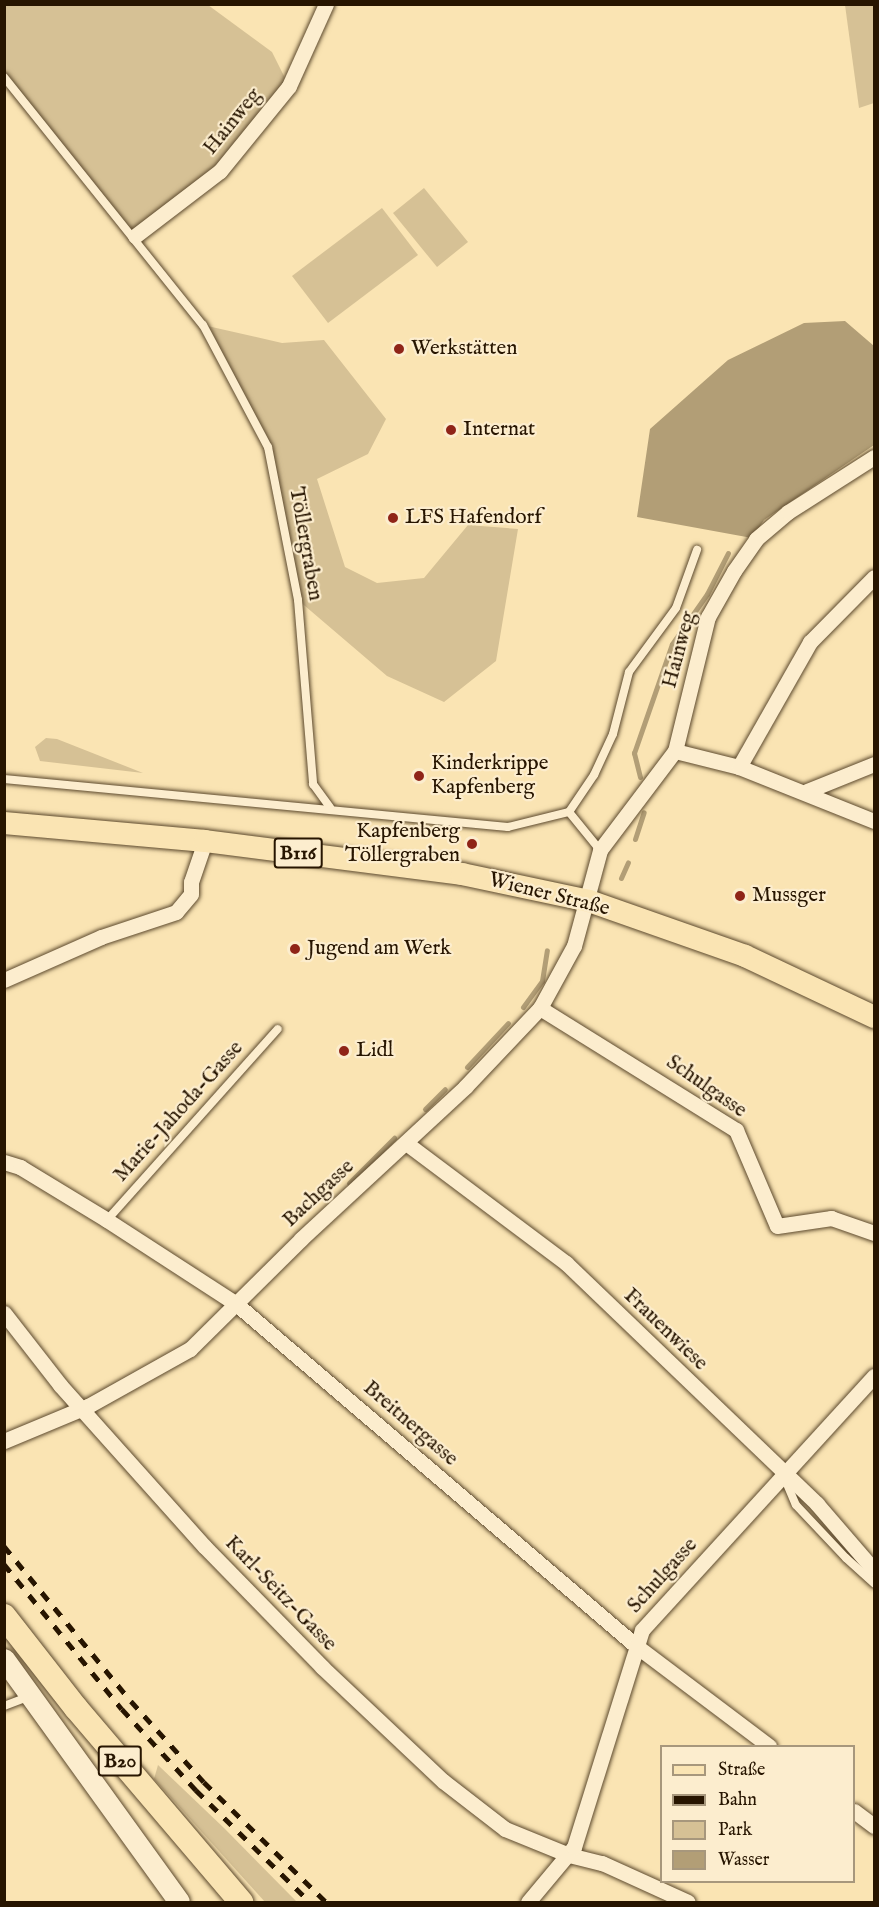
<!DOCTYPE html>
<meta charset="utf-8">
<style>
body{margin:0}
#map{position:relative;width:879px;height:1907px;overflow:hidden;background:#fae4b3;font-family:"IM FELL English",serif}
div>[style]{position:absolute}
[style*='--x']{left:calc(var(--x)*1px);top:calc(var(--y)*1px);width:calc(var(--w)*1px);rotate:calc(var(--a)*1deg)}
.green>*{inset:0;background:#d6c195}
.water>*{inset:0;background:#b29e76}
.stream>*{height:5px;margin:-2.5px;padding:0 2.5px;transform-origin:2.5px;border-radius:2.5px;background:#b29e76}
.roads{filter:drop-shadow(0 0 2px #5c492d) drop-shadow(0 0 2px #5c492d)}
.service>*{height:8px;margin:-4px;padding:0 4px;transform-origin:4px;border-radius:4px;background:#fcedce}
.minor>*{height:15px;margin:-7.5px;padding:0 7.5px;transform-origin:7.5px;border-radius:7.5px;background:#fcedce}
.secondary>*{height:21px;margin:-10.5px;padding:0 10.5px;transform-origin:10.5px;border-radius:10.5px;background:#fcedce}
.primary>*{height:22px;margin:-11px;padding:0 11px;transform-origin:11px;border-radius:11px;background:#fae4b3}
.trunk>*{height:24px;margin:-12px;padding:0 12px;transform-origin:12px;border-radius:12px;background:#fae4b3}
.rail>*{height:4.5px;margin-top:-2.25px;transform-origin:0;background:repeating-linear-gradient(90deg,#271500 0 10px,transparent 0 20px)}
.dots>*{width:16px;height:16px;translate:-50% -50%;box-sizing:border-box;border:3px solid #fcedce;border-radius:50%}
span{translate:-50% -50%;white-space:nowrap;text-align:center;line-height:1.15;-webkit-text-stroke:4.5px #fcedce;paint-order:stroke}
.shield-label span{padding:2px 4px;background:#fcedce;border:2px solid;border-radius:4px;-webkit-text-stroke-width:0}
.shield-label{font-size:20px;color:#271500;font-weight:700}
.street-label{font-size:21px;color:#271500}
.poi-label{font-size:21px;color:#271500}
.left{translate:0 -50%;text-align:left}
.right{translate:-100% -50%;text-align:right}
.frame{position:absolute;inset:0;border:6px solid #271500;pointer-events:none}
.legend{position:absolute;left:660px;top:1745px;width:195px;height:138px;box-sizing:border-box;background:#fcedce;border:2px solid #a7977c;margin:0;padding:8px 10px;list-style:none;font-size:18px;color:#271500}
.legend li{display:flex;align-items:center;gap:12px;height:30px}
.legend b{width:30px;border:2px solid #a7977c}
</style>
<div id="map">
<div class="green">
<div style="clip-path:polygon(4px 5px,208px 5px,272px 52px,289px 86px,220px 171px,135px 236px,14px 88px,5px 71px)"></div>
<div style="clip-path:polygon(845px 5px,874px 5px,874px 103px,859px 108px)"></div>
<div style="clip-path:polygon(424px 188px,468px 242px,437px 267px,393px 213px)"></div>
<div style="clip-path:polygon(382px 208px,418px 255px,328px 323px,292px 276px)"></div>
<div style="clip-path:polygon(203px 325px,282px 343px,324px 340px,386px 419px,368px 454px,317px 479px,345px 567px,377px 583px,424px 578px,468px 525px,518px 529px,496px 661px,444px 702px,387px 676px,298px 600px,268px 447px)"></div>
<div style="clip-path:polygon(46px 738px,57px 739px,143px 773px,40px 761px,35px 747px)"></div>
<div style="clip-path:polygon(158px 1765px,224px 1828px,297px 1902px,265px 1902px,154px 1779px)"></div>
</div>
<div class="water">
<div style="clip-path:polygon(845px 321px,874px 346px,874px 445px,764px 520px,752px 538px,637px 517px,650px 429px,728px 360px,804px 323px)"></div>
</div>
<div class="stream">
<div style="--x:640;--y:777;--w:25;--a:-104"></div>
<div style="--x:634;--y:753;--w:115;--a:-70.8"></div>
<div style="--x:672;--y:644;--w:61;--a:-55"></div>
<div style="--x:707;--y:594;--w:46;--a:-62.9"></div>
<div style="--x:635;--y:839;--w:28;--a:-72"></div>
<div style="--x:621;--y:878;--w:17;--a:-66"></div>
<div style="--x:523;--y:1007;--w:32;--a:-54"></div>
<div style="--x:542;--y:981;--w:31;--a:-81"></div>
<div style="--x:467;--y:1067;--w:60;--a:-47"></div>
<div style="--x:425;--y:1109;--w:28;--a:-45"></div>
<div style="--x:349;--y:1183;--w:64;--a:-45"></div>
</div>
<div class="roads">
<div class="service">
<div style="--x:4;--y:77;--w:318;--a:51.3"></div>
<div style="--x:203;--y:325;--w:138;--a:62"></div>
<div style="--x:268;--y:447;--w:156;--a:78.9"></div>
<div style="--x:298;--y:600;--w:185;--a:85.3"></div>
<div style="--x:313;--y:784;--w:29;--a:54"></div>
<div style="--x:4;--y:779;--w:506;--a:5.44"></div>
<div style="--x:508;--y:827;--w:63;--a:-13.8"></div>
<div style="--x:569;--y:812;--w:49;--a:50.8"></div>
<div style="--x:569;--y:812;--w:45;--a:-56"></div>
<div style="--x:594;--y:775;--w:45;--a:-65.1"></div>
<div style="--x:613;--y:734;--w:64;--a:-75.5"></div>
<div style="--x:629;--y:672;--w:79;--a:-53.7"></div>
<div style="--x:676;--y:608;--w:62;--a:-70.1"></div>
<div style="--x:107;--y:1220;--w:256;--a:-48.2"></div>
<div style="--x:784;--y:1477;--w:30;--a:67"></div>
<div style="--x:796;--y:1505;--w:73;--a:46.7"></div>
<div style="--x:846;--y:1558;--w:38;--a:42"></div>
<div style="--x:4;--y:1706;--w:26;--a:-21"></div>
</div>
<div class="minor">
<div style="--x:135;--y:236;--w:107;--a:-37.4"></div>
<div style="--x:220;--y:171;--w:109;--a:-50.9"></div>
<div style="--x:289;--y:86;--w:90;--a:-65.7"></div>
<div style="--x:675;--y:751;--w:66;--a:14"></div>
<div style="--x:739;--y:767;--w:145;--a:21.8"></div>
<div style="--x:739;--y:767;--w:144;--a:-60.4"></div>
<div style="--x:810;--y:642;--w:91;--a:-45.4"></div>
<div style="--x:807;--y:791;--w:72;--a:-21.9"></div>
<div style="--x:4;--y:980;--w:106;--a:-23.9"></div>
<div style="--x:101;--y:937;--w:79;--a:-18.4"></div>
<div style="--x:176;--y:912;--w:23;--a:-50"></div>
<div style="--x:191;--y:894;--w:12;--a:-90"></div>
<div style="--x:191;--y:882;--w:43;--a:-71.1"></div>
<div style="--x:540;--y:1008;--w:231;--a:31.9"></div>
<div style="--x:736;--y:1130;--w:104;--a:66.9"></div>
<div style="--x:777;--y:1226;--w:55;--a:-8.4"></div>
<div style="--x:831;--y:1218;--w:46;--a:19.2"></div>
<div style="--x:406;--y:1143;--w:200;--a:36.9"></div>
<div style="--x:566;--y:1263;--w:348;--a:43.8"></div>
<div style="--x:817;--y:1504;--w:87;--a:49.2"></div>
<div style="--x:4;--y:1162;--w:17;--a:17"></div>
<div style="--x:20;--y:1167;--w:102;--a:31.3"></div>
<div style="--x:107;--y:1220;--w:153;--a:33"></div>
<div style="--x:235;--y:1303;--w:526;--a:40.53"></div>
<div style="--x:635;--y:1645;--w:168;--a:37"></div>
<div style="--x:4;--y:1313;--w:91;--a:52.1"></div>
<div style="--x:60;--y:1385;--w:217;--a:48.2"></div>
<div style="--x:205;--y:1547;--w:168;--a:45.7"></div>
<div style="--x:322;--y:1667;--w:166;--a:43.3"></div>
<div style="--x:443;--y:1781;--w:78;--a:37.7"></div>
<div style="--x:505;--y:1829;--w:69;--a:22.1"></div>
<div style="--x:569;--y:1855;--w:34;--a:14"></div>
<div style="--x:602;--y:1863;--w:94;--a:24.4"></div>
<div style="--x:4;--y:1441;--w:91;--a:-22.6"></div>
<div style="--x:88;--y:1406;--w:117;--a:-29.2"></div>
<div style="--x:190;--y:1349;--w:156;--a:-44.7"></div>
<div style="--x:301;--y:1239;--w:224;--a:-42.8"></div>
<div style="--x:465;--y:1087;--w:109;--a:-46.5"></div>
<div style="--x:540;--y:1008;--w:71;--a:-61.3"></div>
<div style="--x:574;--y:946;--w:99;--a:-74.8"></div>
<div style="--x:600;--y:850;--w:124;--a:-52.9"></div>
<div style="--x:675;--y:751;--w:138;--a:-76.2"></div>
<div style="--x:708;--y:617;--w:53;--a:-60.5"></div>
<div style="--x:734;--y:571;--w:39;--a:-55"></div>
<div style="--x:756;--y:539;--w:42;--a:-40.2"></div>
<div style="--x:788;--y:512;--w:102;--a:-32.6"></div>
<div style="--x:854;--y:1811;--w:25;--a:37"></div>
<div style="--x:528;--y:1902;--w:72;--a:-50.1"></div>
<div style="--x:574;--y:1847;--w:227;--a:-72.6"></div>
<div style="--x:642;--y:1630;--w:344;--a:-47.6"></div>
</div>
<div class="secondary">
<div style="--x:4;--y:1659;--w:299;--a:54.2"></div>
</div>
<div class="primary">
<div style="--x:4;--y:823;--w:202;--a:5.1"></div>
<div style="--x:205;--y:841;--w:259;--a:7.3"></div>
<div style="--x:462;--y:874;--w:130;--a:12"></div>
<div style="--x:589;--y:901;--w:165;--a:19.4"></div>
<div style="--x:745;--y:956;--w:143;--a:25.3"></div>
</div>
<div class="trunk">
<div style="--x:4;--y:1616;--w:117;--a:52"></div>
<div style="--x:76;--y:1708;--w:255;--a:49.6"></div>
</div>
</div>
<div class="rail">
<div style="--x:4;--y:1546;--w:200;--a:50.7"></div>
<div style="--x:131;--y:1701;--w:109;--a:48"></div>
<div style="--x:204;--y:1782;--w:171;--a:44.5"></div>
<div style="--x:4;--y:1564;--w:187;--a:50.9"></div>
<div style="--x:122;--y:1709;--w:110;--a:47.6"></div>
<div style="--x:196;--y:1790;--w:160;--a:44.5"></div>
</div>
<div class="dots">
<div style="left:399px;top:349px;background:#8f2418"></div>
<div style="left:451px;top:430px;background:#8f2418"></div>
<div style="left:393px;top:518px;background:#8f2418"></div>
<div style="left:419px;top:776px;background:#8f2418"></div>
<div style="left:472px;top:844px;background:#8f2418"></div>
<div style="left:740px;top:896px;background:#8f2418"></div>
<div style="left:295px;top:949px;background:#8f2418"></div>
<div style="left:344px;top:1051px;background:#8f2418"></div>
</div>
<div class="shield-label">
<span style="left:298px;top:853px">B116</span>
<span style="left:120px;top:1761px">B20</span>
</div>
<div class="street-label">
<span style="left:233px;top:122px;rotate:-51deg">Hainweg</span>
<span style="left:305px;top:544px;rotate:80deg">Töllergraben</span>
<span style="left:680px;top:650px;rotate:-75deg">Hainweg</span>
<span style="left:549px;top:895px;rotate:14deg">Wiener Straße</span>
<span style="left:706px;top:1087px;rotate:35deg">Schulgasse</span>
<span style="left:179px;top:1112px;rotate:-48deg">Marie-Jahoda-Gasse</span>
<span style="left:319px;top:1194px;rotate:-43deg">Bachgasse</span>
<span style="left:665px;top:1330px;rotate:44deg">Frauenwiese</span>
<span style="left:410px;top:1424px;rotate:41deg">Breitnergasse</span>
<span style="left:663px;top:1576px;rotate:-48deg">Schulgasse</span>
<span style="left:280px;top:1594px;rotate:46deg">Karl-Seitz-Gasse</span>
</div>
<div class="poi-label">
<span class="left" style="left:411px;top:349px">Werkstätten</span>
<span class="left" style="left:463px;top:430px">Internat</span>
<span class="left" style="left:405px;top:518px">LFS Hafendorf</span>
<span class="left" style="left:431px;top:776px">Kinderkrippe<br>Kapfenberg</span>
<span class="right" style="left:460px;top:844px">Kapfenberg<br>Töllergraben</span>
<span class="left" style="left:752px;top:896px">Mussger</span>
<span class="left" style="left:307px;top:949px">Jugend am Werk</span>
<span class="left" style="left:356px;top:1051px">Lidl</span>
</div>
<div class="frame"></div>
<ul class="legend">
<li><b style="height:8px;background:#fae4b3"></b>Straße</li>
<li><b style="height:8px;background:#271500"></b>Bahn</li>
<li><b style="height:16px;background:#d6c195"></b>Park</li>
<li><b style="height:16px;background:#b29e76"></b>Wasser</li>
</ul>
</div>
